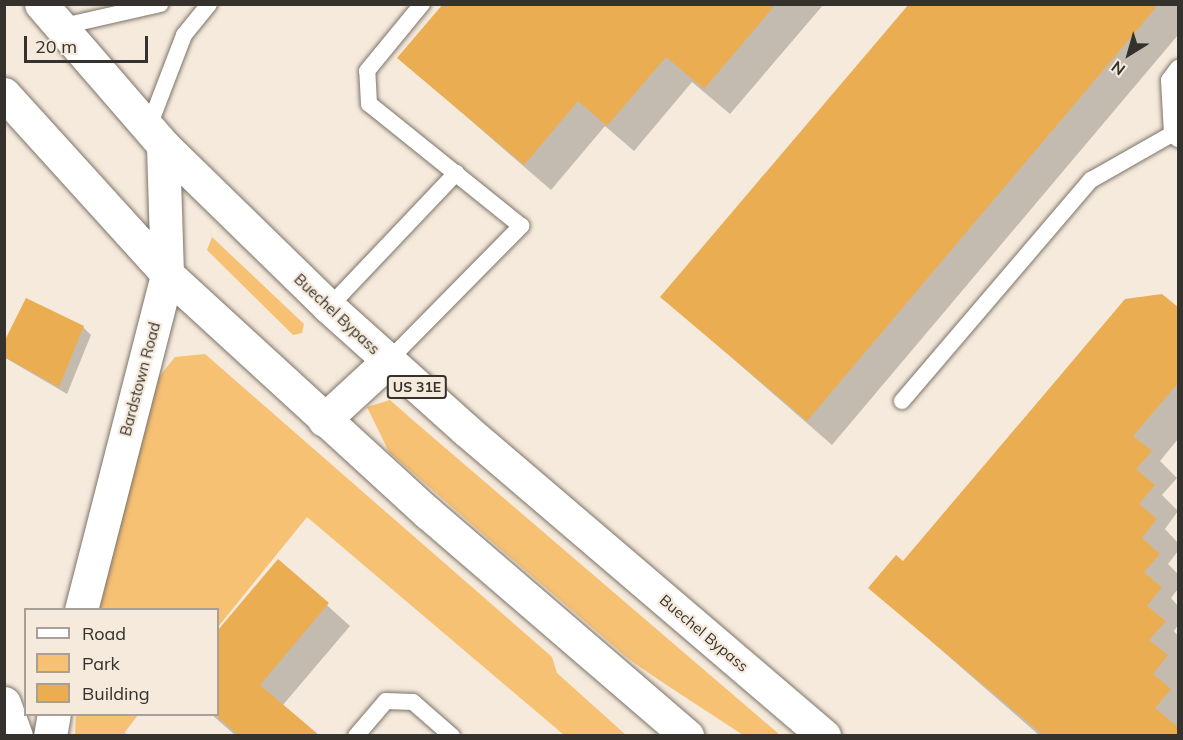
<!DOCTYPE html>
<style>
body{margin:0}
#map{position:relative;width:1183px;height:740px;overflow:hidden;background:#f5eadc;font-family:Mulish,sans-serif}
div>[style]{position:absolute}
[style*='--x']{left:calc(var(--x)*1px);top:calc(var(--y)*1px);width:calc(var(--w)*1px);rotate:calc(var(--a)*1deg)}
.green>*{inset:0;background:#f7c174}
.shadow>*{inset:0;background:#0003}
.building>*{inset:0;background:#eaad52}
.roads{filter:drop-shadow(0 0 2px #7d7367) drop-shadow(0 0 2px #7d7367)}
.service>*{height:16px;margin:-8px;padding:0 8px;transform-origin:8px;border-radius:8px;background:#fff}
.minor>*{height:33px;margin:-16.5px;padding:0 16.5px;transform-origin:16.5px;border-radius:16.5px;background:#fff}
.secondary>*{height:33px;margin:-16.5px;padding:0 16.5px;transform-origin:16.5px;border-radius:16.5px;background:#fff}
.primary>*{height:33px;margin:-16.5px;padding:0 16.5px;transform-origin:16.5px;border-radius:16.5px;background:#fff}
span{translate:-50% -50%;white-space:nowrap;text-align:center;line-height:1.15;-webkit-text-stroke:4.5px #f5eadc;paint-order:stroke}
.shield-label span{padding:2px 4px;background:#f5eadc;border:2px solid;border-radius:4px;-webkit-text-stroke-width:0}
.shield-label{font-size:14px;color:#35312c;font-weight:700}
.street-label{font-size:15px;color:#35312c}
.frame{position:absolute;inset:0;border:6px solid #35312c;pointer-events:none}
.legend{position:absolute;left:24px;top:608px;width:195px;height:108px;box-sizing:border-box;background:#f5eadc;border:2px solid #a8a096;margin:0;padding:8px 10px;list-style:none;font-size:18px;color:#35312c}
.legend li{display:flex;align-items:center;gap:12px;height:30px}
.legend b{width:30px;border:2px solid #a8a096}
.north{position:absolute;left:1099px;top:24px;width:60px;height:60px;-webkit-text-stroke:4px #f5eadc;paint-order:stroke;rotate:217deg;font-size:16px;font-weight:700;line-height:24px;text-align:center;color:#35312c}
.north::after{content:'';display:block;margin:auto;width:21px;height:27px;background:#35312c;clip-path:polygon(50% 0,100% 100%,50% 72%,0 100%)}
.scale{position:absolute;left:24px;top:36px;width:124px;height:27px;box-sizing:border-box;border:3px solid #35312c;border-top:0;padding-left:8px;font-size:18px;line-height:21px;white-space:nowrap;color:#35312c;-webkit-text-stroke:4px #f5eadc;paint-order:stroke}
</style>
<div id="map">
<div class="green">
<div style="clip-path:polygon(212px 237px,304px 324px,302px 333px,293px 335px,207px 250px)"></div>
<div style="clip-path:polygon(205px 354px,552px 657px,557px 673px,626px 735px,564px 735px,307px 517px,218px 627px,218px 610px,98px 610px,154px 383px,175px 357px)"></div>
<div style="clip-path:polygon(390px 400px,415px 422px,780px 735px,743px 735px,665px 684px,630px 660px,491px 541px,389px 452px,367px 407px)"></div>
<div style="clip-path:polygon(76px 715px,76px 714px,138px 715px,125px 732px,127px 735px,75px 735px)"></div>
</div>
<div class="shadow">
<div style="clip-path:polygon(445px 4px,824px 4px,730px 114px,692px 82px,634px 151px,605px 126px,551px 190px,399px 58px)"></div>
<div style="clip-path:polygon(911px 4px,1178px 4px,1178px 35px,832px 445px,662px 297px)"></div>
<div style="clip-path:polygon(1162px 296px,1178px 310px,1178px 439px,1160px 461px,1177px 478px,1162px 495px,1178px 511px,1165px 529px,1178px 543px,1178px 551px,1168px 564px,1178px 574px,1178px 589px,1171px 598px,1178px 606px,1178px 625px,1174px 631px,1178px 636px,1178px 736px,1040px 736px,870px 588px,903px 563px)"></div>
<div style="clip-path:polygon(83px 327px,91px 335px,67px 394px,4px 357px,4px 345px)"></div>
<div style="clip-path:polygon(278px 561px,350px 626px,282px 706px,314px 736px,236px 736px,211px 714px,218px 714px,218px 632px)"></div>
</div>
<div class="building">
<div style="clip-path:polygon(443px 4px,776px 4px,704px 89px,666px 57px,607px 126px,578px 101px,524px 165px,397px 58px)"></div>
<div style="clip-path:polygon(909px 4px,1159px 4px,807px 421px,660px 297px)"></div>
<div style="clip-path:polygon(1162px 294px,1178px 307px,1179px 382px,1133px 436px,1152px 451px,1136px 469px,1155px 485px,1139px 504px,1157px 519px,1142px 538px,1160px 554px,1144px 572px,1162px 587px,1147px 606px,1166px 621px,1149px 640px,1168px 655px,1153px 674px,1171px 689px,1155px 708px,1179px 728px,1179px 735px,1043px 735px,868px 588px,896px 555px,903px 561px,1125px 299px)"></div>
<div style="clip-path:polygon(26px 298px,84px 326px,59px 387px,4px 357px,4px 342px)"></div>
<div style="clip-path:polygon(278px 559px,329px 603px,260px 685px,319px 735px,239px 735px,218px 718px,218px 630px)"></div>
</div>
<div class="roads">
<div class="service">
<div style="--x:59;--y:27;--w:104;--a:-12.8"></div>
<div style="--x:1178;--y:68;--w:15;--a:127"></div>
<div style="--x:1169;--y:80;--w:54;--a:86.8"></div>
<div style="--x:1172;--y:134;--w:8;--a:40"></div>
<div style="--x:148;--y:129;--w:101;--a:-69"></div>
<div style="--x:184;--y:35;--w:40;--a:-51"></div>
<div style="--x:329;--y:307;--w:185;--a:-46.5"></div>
<div style="--x:388;--y:361;--w:190;--a:-45.4"></div>
<div style="--x:521;--y:226;--w:195;--a:-141.2"></div>
<div style="--x:369;--y:104;--w:33;--a:-93"></div>
<div style="--x:367;--y:71;--w:87;--a:-50.6"></div>
<div style="--x:902;--y:401;--w:291;--a:-49.5"></div>
<div style="--x:1091;--y:180;--w:93;--a:-29.6"></div>
<div style="--x:356;--y:736;--w:46;--a:-49.4"></div>
<div style="--x:386;--y:701;--w:27;--a:2"></div>
<div style="--x:413;--y:702;--w:52;--a:41.1"></div>
</div>
<div class="minor">
<div style="--x:324;--y:420;--w:87;--a:-42.7"></div>
</div>
<div class="secondary">
<div style="--x:81;--y:610;--w:347;--a:-75.6"></div>
<div style="--x:167;--y:274;--w:129;--a:-91.8"></div>
<div style="--x:4;--y:703;--w:35;--a:70"></div>
<div style="--x:50;--y:736;--w:22;--a:-80"></div>
</div>
<div class="primary">
<div style="--x:41;--y:4;--w:186;--a:49.1"></div>
<div style="--x:163;--y:145;--w:232;--a:44.3"></div>
<div style="--x:329;--y:307;--w:184;--a:41.9"></div>
<div style="--x:466;--y:430;--w:471;--a:40.5"></div>
<div style="--x:4;--y:94;--w:243;--a:47.8"></div>
<div style="--x:167;--y:274;--w:354;--a:42.5"></div>
<div style="--x:428;--y:513;--w:342;--a:40.7"></div>
</div>
</div>
<div class="shield-label">
<span style="left:417px;top:387px">US 31E</span>
</div>
<div class="street-label">
<span style="left:337px;top:314px;rotate:43deg">Buechel Bypass</span>
<span style="left:140px;top:379px;rotate:-75deg">Bardstown Road</span>
<span style="left:704px;top:633px;rotate:40deg">Buechel Bypass</span>
</div>
<div class="frame"></div>
<ul class="legend">
<li><b style="height:8px;background:#fff"></b>Road</li>
<li><b style="height:16px;background:#f7c174"></b>Park</li>
<li><b style="height:16px;background:#eaad52"></b>Building</li>
</ul>
<div class="north">N</div>
<div class="scale">20 m</div>
</div>
